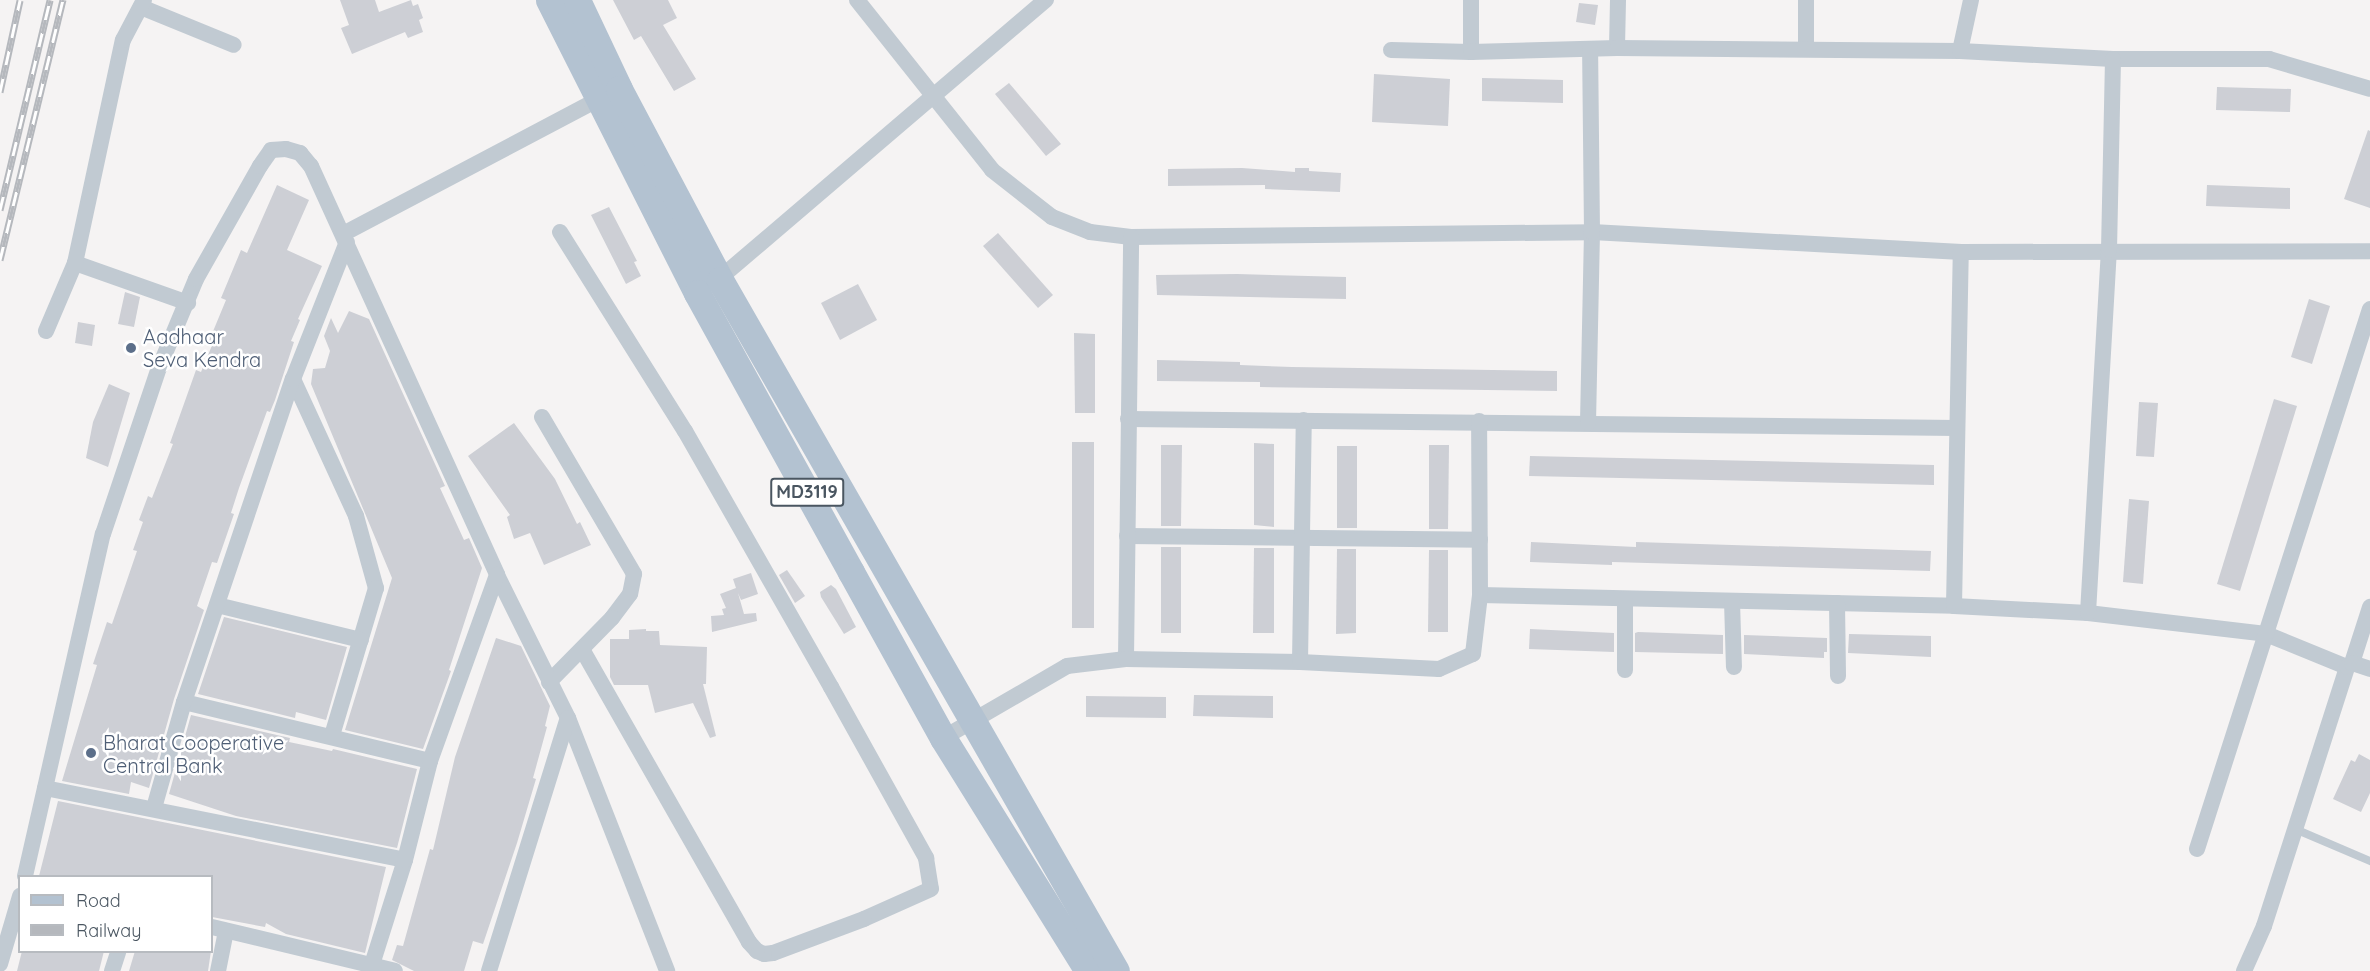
<!DOCTYPE html>
<style>
body{margin:0}
#map{position:relative;width:2370px;height:971px;overflow:hidden;background:#f5f3f3;font-family:Quicksand,sans-serif}
div>[style]{position:absolute}
[style*='--x']{left:calc(var(--x)*1px);top:calc(var(--y)*1px);width:calc(var(--w)*1px);rotate:calc(var(--a)*1deg)}
.building>*{inset:0;background:#cdcfd5}
.service>*{height:8px;margin:-4px;padding:0 4px;transform-origin:4px;border-radius:4px;background:#c1cad2}
.minor>*{height:16px;margin:-8px;padding:0 8px;transform-origin:8px;border-radius:8px;background:#c1cad2}
.primary>*{height:27px;margin:-13.5px;padding:0 13.5px;transform-origin:13.5px;border-radius:13.5px;background:#b3c2d1}
.rail>*{height:7px;margin-top:-3.5px;transform-origin:0;background:repeating-linear-gradient(90deg,#fff 0 14px,#b5b8bd 0 28px);box-sizing:border-box;border-block:2px solid #b5b8bd}
.dots>*{width:16px;height:16px;translate:-50% -50%;box-sizing:border-box;border:3px solid #fff;border-radius:50%}
span{translate:-50% -50%;white-space:nowrap;text-align:center;line-height:1.15;-webkit-text-stroke:5px #fff;paint-order:stroke}
.shield-label span{padding:2px 4px;background:#fff;border:2px solid;border-radius:4px;-webkit-text-stroke-width:0}
.shield-label{font-size:18px;color:#4a5661;font-weight:700}
.service-label{font-size:20px;color:#4e5e75}
.left{translate:0 -50%;text-align:left}
.legend{position:absolute;left:18px;top:875px;width:195px;height:78px;box-sizing:border-box;background:#fff;border:2px solid #b7bbc0;margin:0;padding:8px 10px;list-style:none;font-size:18px;color:#4a5661}
.legend li{display:flex;align-items:center;gap:12px;height:30px}
.legend b{width:30px;border:2px solid #b7bbc0}
</style>
<div id="map">
<div class="building">
<div style="clip-path:polygon(340px 0,375px 0,379px 12px,411px 0,413px 6px,418px 4px,423px 18px,419px 20px,423px 32px,408px 38px,405px 32px,352px 54px,341px 28px,349px 25px)"></div>
<div style="clip-path:polygon(613px 0,668px 0,677px 18px,663px 25px,696px 79px,674px 91px,641px 36px,634px 40px)"></div>
<div style="clip-path:polygon(1579px 3px,1598px 5px,1595px 25px,1576px 22px)"></div>
<div style="clip-path:polygon(1374px 74px,1450px 79px,1448px 126px,1372px 122px)"></div>
<div style="clip-path:polygon(1482px 78px,1563px 80px,1563px 103px,1482px 101px)"></div>
<div style="clip-path:polygon(1009px 83px,1061px 144px,1046px 156px,995px 94px)"></div>
<div style="clip-path:polygon(2217px 87px,2291px 89px,2290px 112px,2216px 110px)"></div>
<div style="clip-path:polygon(2368px 130px,2370px 131px,2370px 208px,2344px 199px)"></div>
<div style="clip-path:polygon(1242px 168px,1295px 172px,1295px 168px,1309px 168px,1309px 171px,1341px 173px,1340px 192px,1265px 189px,1265px 185px,1168px 186px,1168px 169px)"></div>
<div style="clip-path:polygon(277px 185px,309px 200px,287px 250px,322px 266px,298px 319px,300px 320px,291px 341px,294px 342px,275px 400px,270px 412px,267px 411px,239px 488px,231px 513px,234px 514px,217px 563px,212px 562px,197px 606px,204px 610px,174px 699px,149px 788px,131px 782px,129px 794px,62px 781px,97px 665px,93px 664px,107px 622px,112px 624px,137px 551px,133px 550px,143px 522px,139px 520px,148px 496px,152px 498px,173px 444px,170px 443px,196px 370px,201px 372px,213px 343px,209px 341px,226px 300px,221px 298px,241px 250px,247px 253px)"></div>
<div style="clip-path:polygon(2207px 185px,2290px 188px,2290px 209px,2206px 206px)"></div>
<div style="clip-path:polygon(609px 207px,637px 261px,634px 262px,641px 276px,626px 284px,591px 215px)"></div>
<div style="clip-path:polygon(998px 233px,1053px 295px,1038px 308px,983px 246px)"></div>
<div style="clip-path:polygon(1237px 274px,1346px 277px,1346px 299px,1157px 295px,1156px 275px)"></div>
<div style="clip-path:polygon(858px 284px,877px 320px,840px 340px,821px 303px)"></div>
<div style="clip-path:polygon(125px 292px,140px 297px,134px 327px,118px 324px)"></div>
<div style="clip-path:polygon(2309px 299px,2330px 306px,2312px 364px,2291px 357px)"></div>
<div style="clip-path:polygon(349px 311px,369px 319px,445px 486px,440px 488px,464px 540px,469px 538px,482px 568px,449px 670px,451px 671px,423px 749px,345px 730px,392px 578px,311px 384px,313px 369px,325px 368px,330px 351px,324px 336px,331px 318px,338px 333px)"></div>
<div style="clip-path:polygon(78px 322px,95px 325px,92px 346px,75px 343px)"></div>
<div style="clip-path:polygon(1074px 333px,1095px 334px,1095px 413px,1075px 413px)"></div>
<div style="clip-path:polygon(1157px 360px,1240px 362px,1240px 365px,1292px 367px,1557px 371px,1557px 391px,1260px 387px,1260px 382px,1157px 381px)"></div>
<div style="clip-path:polygon(109px 384px,130px 393px,108px 467px,86px 458px,93px 422px)"></div>
<div style="clip-path:polygon(2274px 399px,2297px 406px,2240px 591px,2217px 584px)"></div>
<div style="clip-path:polygon(2139px 402px,2158px 403px,2154px 457px,2136px 456px)"></div>
<div style="clip-path:polygon(514px 423px,555px 479px,577px 524px,580px 522px,591px 545px,544px 565px,530px 533px,514px 539px,507px 517px,510px 515px,468px 456px)"></div>
<div style="clip-path:polygon(1072px 442px,1094px 442px,1094px 628px,1072px 628px)"></div>
<div style="clip-path:polygon(1254px 443px,1274px 444px,1274px 527px,1254px 525px)"></div>
<div style="clip-path:polygon(1161px 445px,1182px 445px,1181px 526px,1161px 526px)"></div>
<div style="clip-path:polygon(1429px 445px,1449px 445px,1448px 529px,1429px 529px)"></div>
<div style="clip-path:polygon(1337px 446px,1357px 446px,1357px 528px,1337px 528px)"></div>
<div style="clip-path:polygon(1530px 456px,1934px 465px,1934px 485px,1529px 476px)"></div>
<div style="clip-path:polygon(2129px 499px,2149px 501px,2143px 584px,2123px 582px)"></div>
<div style="clip-path:polygon(1531px 542px,1636px 547px,1636px 542px,1668px 543px,1931px 551px,1930px 571px,1612px 562px,1612px 565px,1530px 562px)"></div>
<div style="clip-path:polygon(1161px 547px,1181px 547px,1181px 633px,1161px 633px)"></div>
<div style="clip-path:polygon(1254px 548px,1274px 548px,1274px 633px,1253px 633px)"></div>
<div style="clip-path:polygon(1337px 549px,1356px 549px,1356px 633px,1336px 634px)"></div>
<div style="clip-path:polygon(1429px 550px,1448px 550px,1448px 632px,1428px 632px)"></div>
<div style="clip-path:polygon(787px 570px,805px 596px,795px 603px,779px 575px)"></div>
<div style="clip-path:polygon(751px 573px,758px 594px,741px 600px,738px 593px,744px 614px,756px 613px,757px 621px,712px 632px,711px 616px,724px 615px,722px 609px,726px 608px,720px 594px,736px 588px,733px 579px)"></div>
<div style="clip-path:polygon(831px 585px,836px 589px,856px 627px,844px 634px,821px 597px,820px 592px)"></div>
<div style="clip-path:polygon(224px 617px,347px 647px,326px 720px,296px 712px,295px 718px,198px 694px)"></div>
<div style="clip-path:polygon(646px 629px,646px 631px,659px 631px,660px 645px,707px 647px,706px 684px,703px 684px,716px 736px,710px 738px,693px 703px,655px 713px,648px 685px,614px 685px,610px 677px,610px 639px,629px 639px,629px 630px)"></div>
<div style="clip-path:polygon(1530px 629px,1614px 633px,1614px 652px,1529px 649px)"></div>
<div style="clip-path:polygon(1638px 632px,1723px 635px,1723px 654px,1635px 652px,1635px 633px)"></div>
<div style="clip-path:polygon(1849px 634px,1931px 636px,1931px 657px,1848px 653px)"></div>
<div style="clip-path:polygon(1744px 635px,1827px 638px,1827px 652px,1824px 652px,1824px 658px,1744px 654px)"></div>
<div style="clip-path:polygon(496px 638px,521px 646px,550px 706px,545px 726px,547px 727px,533px 778px,536px 779px,517px 843px,483px 944px,473px 941px,464px 971px,414px 971px,392px 960px,397px 945px,403px 946px,430px 849px,433px 850px,455px 757px)"></div>
<div style="clip-path:polygon(1194px 695px,1273px 696px,1273px 718px,1193px 716px)"></div>
<div style="clip-path:polygon(1086px 696px,1166px 697px,1166px 718px,1086px 717px)"></div>
<div style="clip-path:polygon(191px 715px,290px 738px,289px 742px,332px 751px,333px 749px,417px 769px,397px 848px,236px 816px,169px 794px)"></div>
<div style="clip-path:polygon(2359px 754px,2370px 760px,2370px 793px,2361px 812px,2333px 799px,2351px 760px,2355px 762px)"></div>
<div style="clip-path:polygon(58px 801px,386px 867px,365px 953px,286px 934px,266px 923px,265px 927px,212px 917px,212px 876px,39px 876px)"></div>
<div style="clip-path:polygon(22px 951px,104px 951px,99px 971px,17px 971px)"></div>
<div style="clip-path:polygon(135px 951px,211px 951px,208px 971px,129px 971px)"></div>
</div>
<div class="service">
<div style="--x:2295;--y:829;--w:82;--a:23.1"></div>
</div>
<div class="minor">
<div style="--x:857;--y:0;--w:217;--a:51.5"></div>
<div style="--x:992;--y:170;--w:76;--a:38.1"></div>
<div style="--x:1052;--y:217;--w:41;--a:21.5"></div>
<div style="--x:1090;--y:232;--w:41;--a:7"></div>
<div style="--x:1131;--y:237;--w:461;--a:-0.6"></div>
<div style="--x:1592;--y:232;--w:370;--a:3.1"></div>
<div style="--x:1961;--y:252;--w:409;--a:-0.1"></div>
<div style="--x:1471;--y:0;--w:52;--a:90"></div>
<div style="--x:1806;--y:0;--w:49;--a:90"></div>
<div style="--x:141;--y:7;--w:100;--a:22.2"></div>
<div style="--x:1617;--y:48;--w:48;--a:-88.8"></div>
<div style="--x:1391;--y:50;--w:80;--a:1.4"></div>
<div style="--x:1471;--y:52;--w:146;--a:-1.6"></div>
<div style="--x:1617;--y:48;--w:343;--a:0.5"></div>
<div style="--x:1960;--y:51;--w:153;--a:3"></div>
<div style="--x:2113;--y:59;--w:156;--a:0"></div>
<div style="--x:2269;--y:59;--w:105;--a:16.5"></div>
<div style="--x:1960;--y:51;--w:52;--a:-77.8"></div>
<div style="--x:560;--y:232;--w:235;--a:57.9"></div>
<div style="--x:685;--y:431;--w:295;--a:60.3"></div>
<div style="--x:831;--y:687;--w:196;--a:60.9"></div>
<div style="--x:926;--y:858;--w:31;--a:81"></div>
<div style="--x:931;--y:889;--w:73;--a:155.9"></div>
<div style="--x:864;--y:919;--w:97;--a:159.5"></div>
<div style="--x:773;--y:953;--w:9;--a:174"></div>
<div style="--x:764;--y:954;--w:8;--a:-157"></div>
<div style="--x:757;--y:951;--w:12;--a:-132"></div>
<div style="--x:749;--y:942;--w:337;--a:-119.7"></div>
<div style="--x:343;--y:234;--w:296;--a:-27.8"></div>
<div style="--x:75;--y:263;--w:120;--a:19.5"></div>
<div style="--x:713;--y:284;--w:438;--a:-40.5"></div>
<div style="--x:46;--y:331;--w:74;--a:-66.9"></div>
<div style="--x:75;--y:263;--w:228;--a:-77.9"></div>
<div style="--x:123;--y:40;--w:45;--a:-62.3"></div>
<div style="--x:293;--y:379;--w:151;--a:65.3"></div>
<div style="--x:356;--y:516;--w:75;--a:74.5"></div>
<div style="--x:376;--y:588;--w:154;--a:106.6"></div>
<div style="--x:542;--y:417;--w:182;--a:59.6"></div>
<div style="--x:634;--y:574;--w:20;--a:101"></div>
<div style="--x:630;--y:594;--w:30;--a:127"></div>
<div style="--x:612;--y:618;--w:90;--a:134.5"></div>
<div style="--x:1128;--y:419;--w:829;--a:0.62"></div>
<div style="--x:1588;--y:423;--w:191;--a:-88.8"></div>
<div style="--x:1592;--y:232;--w:183;--a:-90.6"></div>
<div style="--x:1127;--y:536;--w:353;--a:0.6"></div>
<div style="--x:1480;--y:595;--w:474;--a:1.3"></div>
<div style="--x:1954;--y:606;--w:134;--a:3"></div>
<div style="--x:2088;--y:613;--w:179;--a:6.7"></div>
<div style="--x:2266;--y:634;--w:87;--a:22.2"></div>
<div style="--x:1732;--y:601;--w:66;--a:88.3"></div>
<div style="--x:1837;--y:603;--w:73;--a:89.2"></div>
<div style="--x:217;--y:605;--w:148;--a:13.7"></div>
<div style="--x:1954;--y:606;--w:354;--a:-88.9"></div>
<div style="--x:2088;--y:613;--w:364;--a:-86.7"></div>
<div style="--x:2109;--y:250;--w:191;--a:-88.8"></div>
<div style="--x:1126;--y:659;--w:422;--a:-89.3"></div>
<div style="--x:1300;--y:662;--w:242;--a:-89.1"></div>
<div style="--x:2352;--y:663;--w:59;--a:-72.2"></div>
<div style="--x:1625;--y:670;--w:71;--a:-90"></div>
<div style="--x:184;--y:702;--w:253;--a:13.5"></div>
<div style="--x:943;--y:738;--w:143;--a:-30.1"></div>
<div style="--x:1067;--y:666;--w:59;--a:-6.8"></div>
<div style="--x:1126;--y:659;--w:174;--a:1"></div>
<div style="--x:1300;--y:662;--w:139;--a:2.9"></div>
<div style="--x:1439;--y:669;--w:37;--a:-24"></div>
<div style="--x:1473;--y:654;--w:59;--a:-83.2"></div>
<div style="--x:1480;--y:595;--w:174;--a:-90.3"></div>
<div style="--x:45;--y:788;--w:367;--a:11.3"></div>
<div style="--x:154;--y:808;--w:110;--a:-74.2"></div>
<div style="--x:184;--y:702;--w:341;--a:-71.4"></div>
<div style="--x:293;--y:379;--w:147;--a:-68.5"></div>
<div style="--x:2197;--y:849;--w:567;--a:-72.24"></div>
<div style="--x:25;--y:876;--w:351;--a:-77.2"></div>
<div style="--x:103;--y:534;--w:175;--a:-71.4"></div>
<div style="--x:159;--y:368;--w:96;--a:-67.4"></div>
<div style="--x:196;--y:279;--w:130;--a:-60.5"></div>
<div style="--x:260;--y:166;--w:19;--a:-55"></div>
<div style="--x:271;--y:150;--w:15;--a:-4"></div>
<div style="--x:286;--y:149;--w:15;--a:16"></div>
<div style="--x:300;--y:153;--w:17;--a:50"></div>
<div style="--x:311;--y:166;--w:449;--a:65.5"></div>
<div style="--x:497;--y:575;--w:160;--a:63.6"></div>
<div style="--x:568;--y:718;--w:272;--a:68.6"></div>
<div style="--x:212;--y:927;--w:188;--a:13.5"></div>
<div style="--x:0;--y:964;--w:71;--a:-73.6"></div>
<div style="--x:112;--y:971;--w:20;--a:-72"></div>
<div style="--x:218;--y:971;--w:41;--a:-78.7"></div>
<div style="--x:370;--y:971;--w:116;--a:-72.5"></div>
<div style="--x:405;--y:860;--w:102;--a:-75.8"></div>
<div style="--x:430;--y:761;--w:198;--a:-70.2"></div>
<div style="--x:489;--y:971;--w:265;--a:-72.7"></div>
<div style="--x:2244;--y:971;--w:49;--a:-66"></div>
<div style="--x:2264;--y:926;--w:272;--a:-72.2"></div>
<div style="--x:2347;--y:667;--w:6;--a:-39"></div>
<div style="--x:2352;--y:663;--w:19;--a:18"></div>
</div>
<div class="primary">
<div style="--x:549;--y:0;--w:328;--a:63.2"></div>
<div style="--x:697;--y:293;--w:319;--a:61.1"></div>
<div style="--x:851;--y:572;--w:190;--a:61"></div>
<div style="--x:943;--y:738;--w:274;--a:58.1"></div>
<div style="--x:577;--y:0;--w:98;--a:64.7"></div>
<div style="--x:619;--y:89;--w:216;--a:62.1"></div>
<div style="--x:720;--y:280;--w:796;--a:60.18"></div>
</div>
<div class="rail">
<div style="--x:0;--y:92;--w:94;--a:-77.7"></div>
<div style="--x:0;--y:210;--w:216;--a:-76.6"></div>
<div style="--x:0;--y:260;--w:268;--a:-76.4"></div>
</div>
<div class="dots">
<div style="left:131px;top:348px;background:#5c6f8a"></div>
<div style="left:91px;top:753px;background:#5c6f8a"></div>
</div>
<div class="shield-label">
<span style="left:807px;top:492px">MD3119</span>
</div>
<div class="service-label">
<span class="left" style="left:143px;top:348px">Aadhaar<br>Seva Kendra</span>
<span class="left" style="left:103px;top:754px">Bharat Cooperative<br>Central Bank</span>
</div>
<ul class="legend">
<li><b style="height:8px;background:#b3c2d1"></b>Road</li>
<li><b style="height:8px;background:#b5b8bd"></b>Railway</li>
</ul>
</div>
